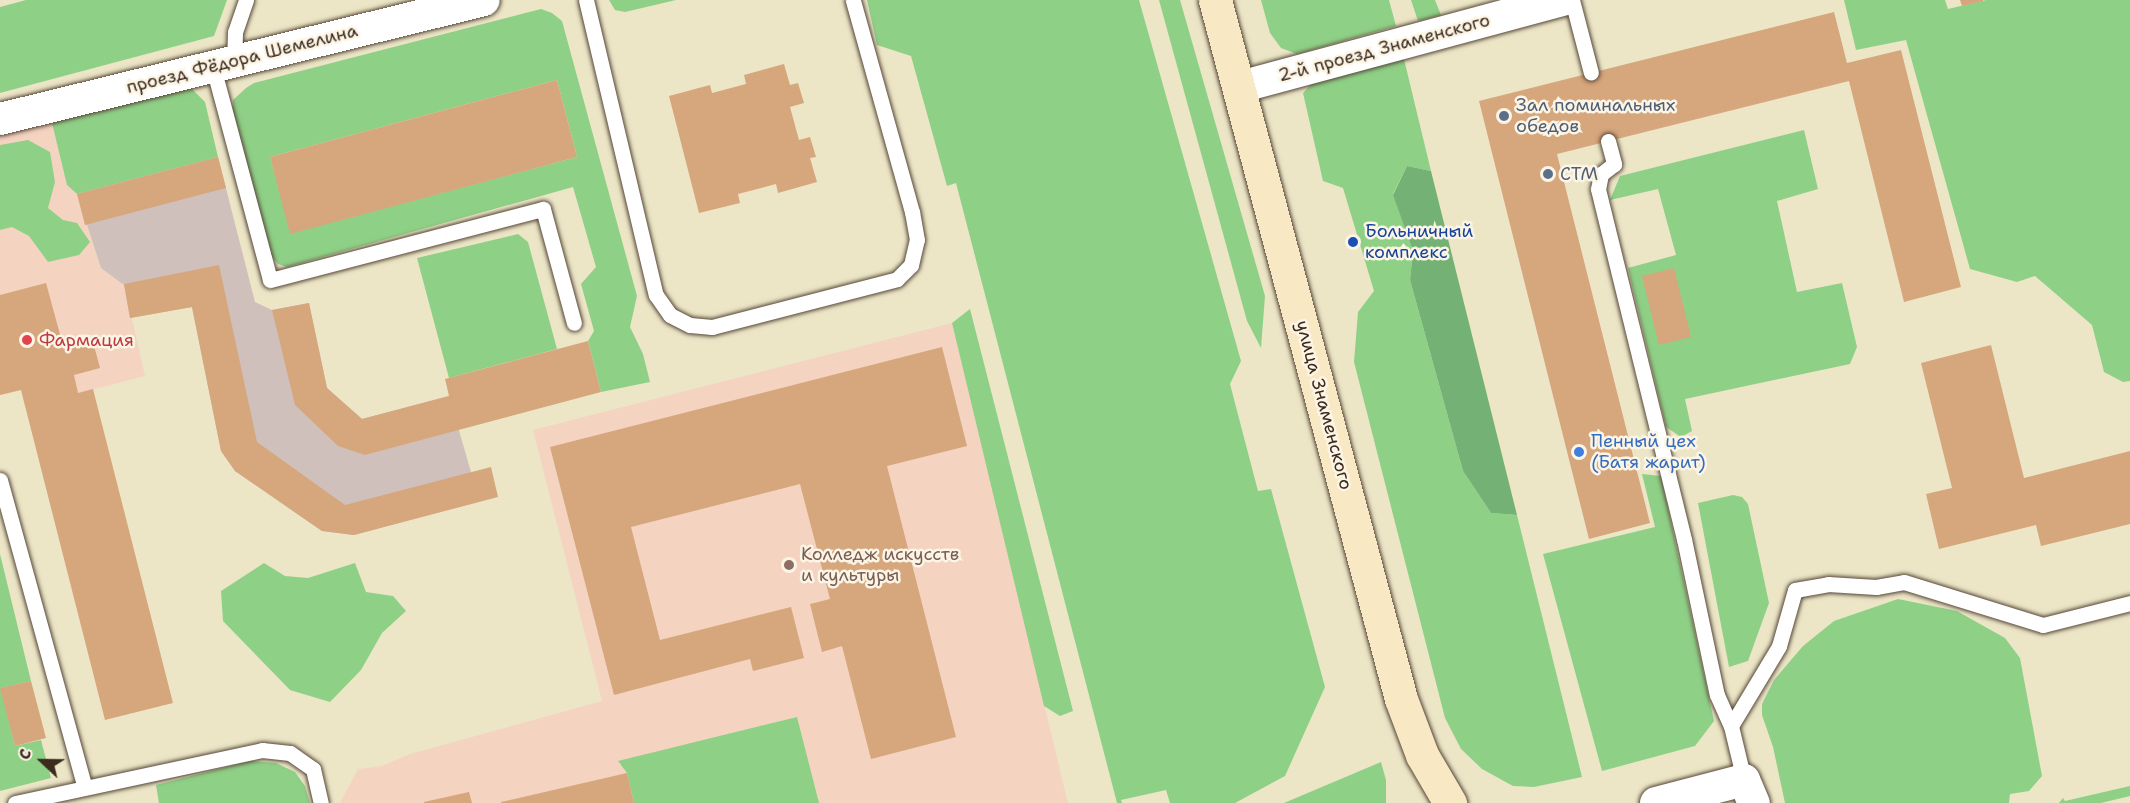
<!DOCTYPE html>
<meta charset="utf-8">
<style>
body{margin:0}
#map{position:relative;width:2130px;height:803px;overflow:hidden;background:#ece6c7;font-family:"Shantell Sans",sans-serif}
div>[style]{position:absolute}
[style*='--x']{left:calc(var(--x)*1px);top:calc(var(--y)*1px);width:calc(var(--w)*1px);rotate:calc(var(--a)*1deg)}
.built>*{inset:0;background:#f4d3c0}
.industrial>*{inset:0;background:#d0c0bc}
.green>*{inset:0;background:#8fd087}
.forest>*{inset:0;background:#73b274}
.building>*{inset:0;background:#d6a67d}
.roads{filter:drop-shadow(0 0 2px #564637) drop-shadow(0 0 2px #564637)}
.service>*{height:15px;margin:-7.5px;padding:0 7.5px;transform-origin:7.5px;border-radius:7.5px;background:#fff}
.minor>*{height:32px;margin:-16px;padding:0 16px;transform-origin:16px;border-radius:16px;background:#fff}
.secondary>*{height:33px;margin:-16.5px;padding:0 16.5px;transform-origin:16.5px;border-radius:16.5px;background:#f8e8c3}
.dots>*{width:16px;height:16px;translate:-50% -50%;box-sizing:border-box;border:3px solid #fcf5e5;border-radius:50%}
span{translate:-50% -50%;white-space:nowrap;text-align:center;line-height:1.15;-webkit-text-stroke:5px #fcf5e5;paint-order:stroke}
.street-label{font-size:18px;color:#3b2a1e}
.service-label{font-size:18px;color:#4e5e75}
.left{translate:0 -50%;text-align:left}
.transit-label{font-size:18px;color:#164399}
.health-label{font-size:18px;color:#be3a42}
.shop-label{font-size:18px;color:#366cbe}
.education-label{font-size:18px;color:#785e54}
.north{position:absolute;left:12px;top:731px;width:60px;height:60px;-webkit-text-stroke:4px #fcf5e5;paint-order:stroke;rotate:292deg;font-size:16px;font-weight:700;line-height:24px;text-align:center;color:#3b2a1e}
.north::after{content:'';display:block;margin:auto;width:21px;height:27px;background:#3b2a1e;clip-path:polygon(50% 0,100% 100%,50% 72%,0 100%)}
</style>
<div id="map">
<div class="built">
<div style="clip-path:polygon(51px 119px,67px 185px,77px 194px,101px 268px,124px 284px,145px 376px,25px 407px,21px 390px,0 395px,0 133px)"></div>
<div style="clip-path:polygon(952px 323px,1068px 803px,819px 803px,796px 717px,618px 762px,627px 773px,634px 803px,340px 803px,358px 769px,382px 766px,410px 754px,602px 701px,533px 430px)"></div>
</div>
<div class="industrial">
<div style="clip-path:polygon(218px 157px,255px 302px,272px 310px,309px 303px,327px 388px,362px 419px,449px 396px,471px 472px,434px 513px,354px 535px,322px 531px,235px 471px,221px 451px,192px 307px,130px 318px,124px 285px,101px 268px,77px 194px)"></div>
</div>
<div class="green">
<div style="clip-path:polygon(26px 0,227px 0,214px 36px,0 93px,0 7px)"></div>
<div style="clip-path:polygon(609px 0,676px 0,625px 12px,615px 10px)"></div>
<div style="clip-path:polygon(867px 0,1139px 0,1241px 361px,1230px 384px,1258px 491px,1271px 489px,1325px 687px,1285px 776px,1235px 803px,1170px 803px,1166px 790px,1121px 800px,1122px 803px,1117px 803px,956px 183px,947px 186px,911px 56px,877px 45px)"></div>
<div style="clip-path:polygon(1159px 0,1180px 0,1265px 296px,1261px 348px,1247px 321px)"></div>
<div style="clip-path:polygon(1261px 0,1389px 0,1396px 26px,1297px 54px,1281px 48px,1270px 33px)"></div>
<div style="clip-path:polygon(1411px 0,1435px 0,1441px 15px,1418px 21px)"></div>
<div style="clip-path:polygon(1844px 0,1945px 0,1948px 9px,1986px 0,2130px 0,2130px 381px,2123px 382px,2104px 372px,2092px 325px,2035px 276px,2017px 282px,1970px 269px,1906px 40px,1856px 50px)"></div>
<div style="clip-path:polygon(evenodd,541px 9px,552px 13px,562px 21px,637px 296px,630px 327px,643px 354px,650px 382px,601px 392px,588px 341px,594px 331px,581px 284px,596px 267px,573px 187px,287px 267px,278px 264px,268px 252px,232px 114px,233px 100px,246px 88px,254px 83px,541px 9px,557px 80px,577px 157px,291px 233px,270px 157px,557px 80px)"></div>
<div style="clip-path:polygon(1403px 55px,1431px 171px,1407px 166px,1393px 194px,1413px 251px,1410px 280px,1463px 471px,1491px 513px,1517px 515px,1582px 777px,1534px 787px,1513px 786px,1482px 769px,1461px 749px,1445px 718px,1354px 362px,1358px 312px,1374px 291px,1343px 188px,1323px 181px,1303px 93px,1314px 81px)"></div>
<div style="clip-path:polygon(189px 86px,205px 102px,218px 157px,77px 194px,67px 185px,51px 119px)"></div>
<div style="clip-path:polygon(1804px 130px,1818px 189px,1777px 201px,1797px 292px,1842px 283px,1857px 347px,1850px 364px,1685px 399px,1692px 431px,1681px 437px,1666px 427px,1628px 268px,1676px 255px,1658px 189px,1610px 200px,1620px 176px)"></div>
<div style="clip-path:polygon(28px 140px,50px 152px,55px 182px,48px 208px,63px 220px,77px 223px,90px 242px,79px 255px,48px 262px,29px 236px,12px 227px,0 230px,0 145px)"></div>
<div style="clip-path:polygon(518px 234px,528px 242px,557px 349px,449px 378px,417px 258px)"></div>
<div style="clip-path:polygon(970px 309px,1073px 711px,1060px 716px,1044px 706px,952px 323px)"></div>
<div style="clip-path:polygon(1642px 474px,1661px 476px,1714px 721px,1695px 746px,1602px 771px,1543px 554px,1655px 527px)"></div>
<div style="clip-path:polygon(1733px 495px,1742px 497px,1748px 504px,1769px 603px,1748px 661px,1729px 667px,1698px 503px)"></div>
<div style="clip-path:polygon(0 554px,31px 681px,1px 688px,15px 746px,41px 740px,51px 778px,0 791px)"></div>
<div style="clip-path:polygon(264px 563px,285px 576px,308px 578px,355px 563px,366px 592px,393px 596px,406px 611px,382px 633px,361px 670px,330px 702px,290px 690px,223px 621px,221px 591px)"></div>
<div style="clip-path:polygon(1898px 599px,1957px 611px,2005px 638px,2020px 658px,2042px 776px,2029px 791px,2010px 794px,2009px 803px,1785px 803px,1773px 747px,1762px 715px,1762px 704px,1774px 680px,1803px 646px,1834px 621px)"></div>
<div style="clip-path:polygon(797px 717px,819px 803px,634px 803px,627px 773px,618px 761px)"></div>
<div style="clip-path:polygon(251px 761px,276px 763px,295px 772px,305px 786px,310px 803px,159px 803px,156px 785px)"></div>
<div style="clip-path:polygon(1381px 762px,1386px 780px,1386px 803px,1284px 803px)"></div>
<div style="clip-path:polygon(2130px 786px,2130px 796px,2101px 803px,2059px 803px,2063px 798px,2065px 801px)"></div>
</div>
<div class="forest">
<div style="clip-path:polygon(1407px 166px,1431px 171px,1517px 515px,1491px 513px,1463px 471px,1410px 280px,1413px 251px,1393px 195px)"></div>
</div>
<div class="building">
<div style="clip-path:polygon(1960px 0,1983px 0,1983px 1px,1962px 6px)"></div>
<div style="clip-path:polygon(1834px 12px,1847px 63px,1901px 50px,1961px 287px,1904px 302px,1849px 81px,1557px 154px,1650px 523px,1589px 539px,1479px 101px)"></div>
<div style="clip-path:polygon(784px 64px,790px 85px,798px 83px,804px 103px,790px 107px,799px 140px,810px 137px,816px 157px,810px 158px,817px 182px,778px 193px,776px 184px,738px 194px,740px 203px,699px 213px,669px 96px,710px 85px,712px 93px,746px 84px,744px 75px)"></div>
<div style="clip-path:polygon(557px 80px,577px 157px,290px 234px,270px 157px)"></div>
<div style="clip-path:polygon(218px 157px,226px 188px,85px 225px,77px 194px)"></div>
<div style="clip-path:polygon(219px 265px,257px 442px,345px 505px,491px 467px,498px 497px,354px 535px,322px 531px,235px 471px,221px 451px,192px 307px,130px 318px,124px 284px)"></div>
<div style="clip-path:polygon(1674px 268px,1691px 337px,1659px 345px,1642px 276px)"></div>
<div style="clip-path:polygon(46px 283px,64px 349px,93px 342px,100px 368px,74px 375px,78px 393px,93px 389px,173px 703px,105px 720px,21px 390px,0 395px,0 295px)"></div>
<div style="clip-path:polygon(309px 303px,327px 388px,362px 419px,449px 396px,445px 379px,588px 341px,601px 392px,365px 455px,338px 446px,295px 405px,272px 310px)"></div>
<div style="clip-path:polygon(1991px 345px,2024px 478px,2130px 451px,2130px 524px,2041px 546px,2036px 525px,1939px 549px,1926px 494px,1952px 488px,1921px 363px)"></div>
<div style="clip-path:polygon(942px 347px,967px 446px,887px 466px,956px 737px,871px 759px,842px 646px,822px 652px,810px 604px,830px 599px,800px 484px,631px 527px,660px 640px,791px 607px,804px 658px,753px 671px,750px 659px,614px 695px,550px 447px)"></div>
<div style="clip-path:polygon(31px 681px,46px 738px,15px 746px,0 688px)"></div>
<div style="clip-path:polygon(627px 773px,634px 803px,501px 803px,501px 802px)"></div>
<div style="clip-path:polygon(469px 792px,472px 803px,424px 803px,424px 802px)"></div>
</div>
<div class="roads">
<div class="service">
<div style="--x:586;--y:0;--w:303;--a:76.7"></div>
<div style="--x:656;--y:295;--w:24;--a:55"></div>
<div style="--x:670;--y:315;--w:22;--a:27"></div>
<div style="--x:690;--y:325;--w:22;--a:5"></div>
<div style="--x:712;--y:327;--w:191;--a:-14.5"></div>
<div style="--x:897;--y:279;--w:20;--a:-45"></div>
<div style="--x:911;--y:265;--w:26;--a:-77"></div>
<div style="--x:917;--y:240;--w:28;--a:-100"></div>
<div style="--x:912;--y:212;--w:220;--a:-105.6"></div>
<div style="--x:1572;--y:0;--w:75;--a:75.4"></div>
<div style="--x:234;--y:62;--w:30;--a:-88"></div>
<div style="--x:235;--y:32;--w:34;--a:-71"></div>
<div style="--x:213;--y:67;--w:220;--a:75"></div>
<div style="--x:270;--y:280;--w:282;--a:-14.6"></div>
<div style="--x:543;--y:209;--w:118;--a:74.8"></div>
<div style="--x:1608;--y:141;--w:24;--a:75"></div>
<div style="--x:1614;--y:164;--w:16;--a:142"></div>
<div style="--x:1601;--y:174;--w:15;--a:101"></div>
<div style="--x:1598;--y:189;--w:360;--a:76.2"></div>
<div style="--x:1684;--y:539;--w:159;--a:78.1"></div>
<div style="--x:1717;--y:695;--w:34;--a:66"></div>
<div style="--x:1731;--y:726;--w:56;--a:76.5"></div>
<div style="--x:0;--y:480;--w:317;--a:74.6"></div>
<div style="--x:1731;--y:726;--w:93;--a:-59"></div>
<div style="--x:1779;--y:646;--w:58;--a:-74.1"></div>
<div style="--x:1795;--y:590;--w:34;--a:-10"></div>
<div style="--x:1828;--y:584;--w:48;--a:3.6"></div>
<div style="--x:1876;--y:587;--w:28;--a:-10"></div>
<div style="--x:1904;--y:582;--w:145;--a:17.2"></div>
<div style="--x:2043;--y:625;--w:90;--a:-14.2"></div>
<div style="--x:15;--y:803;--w:253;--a:-12.1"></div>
<div style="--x:262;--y:750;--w:28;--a:6"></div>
<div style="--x:290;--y:753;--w:28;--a:35"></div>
<div style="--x:313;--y:769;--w:35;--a:77"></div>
</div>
<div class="minor">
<div style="--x:1240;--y:87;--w:335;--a:-15.1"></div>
<div style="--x:0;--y:119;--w:498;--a:-13.8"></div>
<div style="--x:1656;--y:803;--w:91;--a:-14.6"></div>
<div style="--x:1744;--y:780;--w:25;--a:67"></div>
</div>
<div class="secondary">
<div style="--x:1215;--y:0;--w:723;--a:75.1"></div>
<div style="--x:1401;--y:699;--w:60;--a:69.4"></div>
<div style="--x:1422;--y:755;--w:56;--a:59.7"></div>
</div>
</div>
<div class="dots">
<div style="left:1504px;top:116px;background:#5c6f8a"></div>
<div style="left:1548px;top:174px;background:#5c6f8a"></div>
<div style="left:1353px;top:242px;background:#1a4fb4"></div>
<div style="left:27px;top:340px;background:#e0444e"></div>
<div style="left:1579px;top:452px;background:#3f7fe0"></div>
<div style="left:789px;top:565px;background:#8d6e63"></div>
</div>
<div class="street-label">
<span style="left:1384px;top:48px;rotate:-15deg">2-й проезд Знаменского</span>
<span style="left:242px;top:59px;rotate:-14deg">проезд Фёдора Шемелина</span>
<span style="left:1324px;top:405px;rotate:75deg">улица Знаменского</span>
</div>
<div class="service-label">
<span class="left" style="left:1516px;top:116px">Зал поминальных<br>обедов</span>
<span class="left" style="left:1560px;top:174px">СТМ</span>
</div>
<div class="transit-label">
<span class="left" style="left:1365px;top:242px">Больничный<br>комплекс</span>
</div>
<div class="health-label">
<span class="left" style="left:39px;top:340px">Фармация</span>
</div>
<div class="shop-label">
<span class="left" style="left:1591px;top:452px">Пенный цех<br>(Батя жарит)</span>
</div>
<div class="education-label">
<span class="left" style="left:801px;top:565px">Колледж искусств<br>и культуры</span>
</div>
<div class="north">С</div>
</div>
